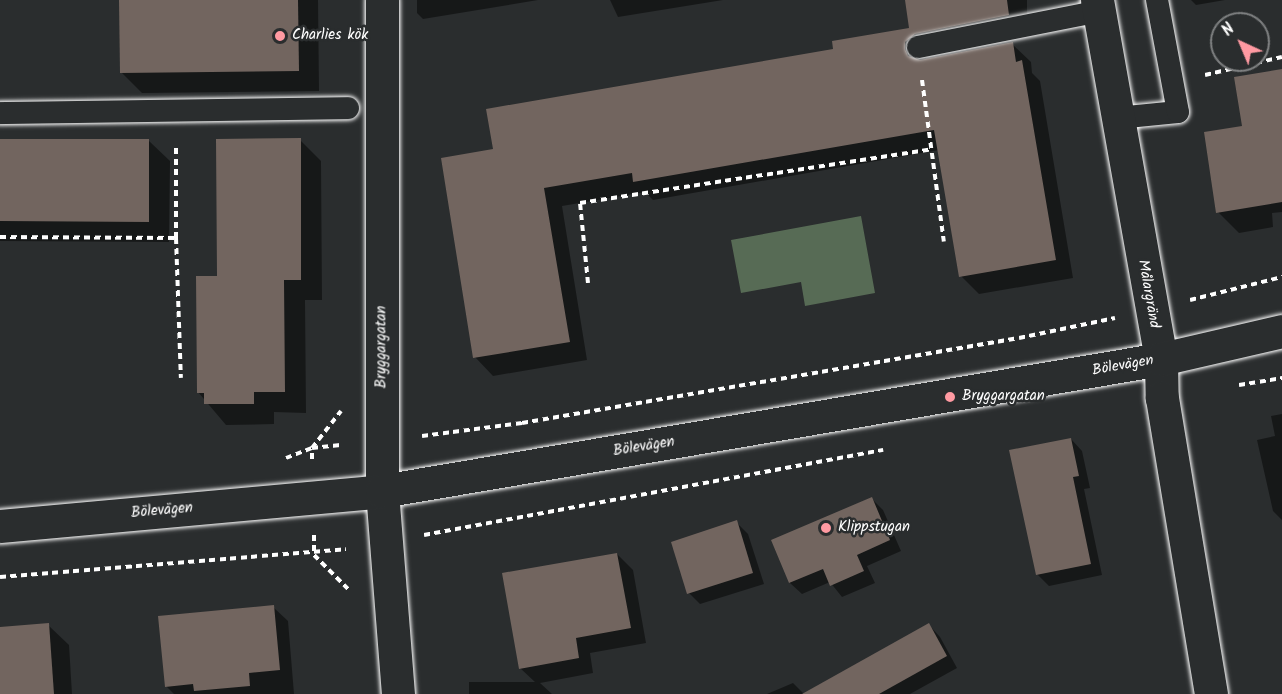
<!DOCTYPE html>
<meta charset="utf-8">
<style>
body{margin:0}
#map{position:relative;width:1282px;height:694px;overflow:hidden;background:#2a2d2e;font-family:Kalam,sans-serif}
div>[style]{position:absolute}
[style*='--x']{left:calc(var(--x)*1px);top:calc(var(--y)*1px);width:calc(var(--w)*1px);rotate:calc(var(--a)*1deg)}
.green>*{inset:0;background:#576b55}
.shadow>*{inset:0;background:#0007}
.building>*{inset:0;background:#72655f}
.path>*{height:4px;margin-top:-2px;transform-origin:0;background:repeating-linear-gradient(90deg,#fff 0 6px,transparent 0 10.5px)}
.roads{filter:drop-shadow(0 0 2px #fff) drop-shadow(0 0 2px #fff)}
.service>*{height:22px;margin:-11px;padding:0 11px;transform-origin:11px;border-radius:11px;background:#2a2d2e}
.minor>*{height:33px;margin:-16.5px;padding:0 16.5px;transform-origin:16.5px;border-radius:16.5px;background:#2a2d2e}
.tertiary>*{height:33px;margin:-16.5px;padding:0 16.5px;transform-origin:16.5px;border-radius:16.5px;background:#2a2d2e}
.dots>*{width:16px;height:16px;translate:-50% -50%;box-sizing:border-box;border:3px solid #2a2d2e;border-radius:50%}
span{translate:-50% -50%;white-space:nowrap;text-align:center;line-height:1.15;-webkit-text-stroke:5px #2a2d2e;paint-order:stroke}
.poi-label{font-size:15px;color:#fff}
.left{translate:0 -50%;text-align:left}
.street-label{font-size:15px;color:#fff}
.north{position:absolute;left:1210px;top:12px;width:60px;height:60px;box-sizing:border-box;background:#2a2d2e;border:2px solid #7f8182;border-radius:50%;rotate:316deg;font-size:16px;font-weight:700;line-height:24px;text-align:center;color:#fff}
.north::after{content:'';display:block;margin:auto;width:21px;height:27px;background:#ff9aa2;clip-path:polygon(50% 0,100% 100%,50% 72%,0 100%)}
</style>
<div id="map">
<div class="green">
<div style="clip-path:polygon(861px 216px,875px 293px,805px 306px,801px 282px,741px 293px,731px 240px)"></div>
</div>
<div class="shadow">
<div style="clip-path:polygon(120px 0,318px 0,319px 91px,142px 93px,121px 72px)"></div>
<div style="clip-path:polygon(417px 0,538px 0,423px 19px,417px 13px)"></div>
<div style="clip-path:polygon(610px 0,723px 0,618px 17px)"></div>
<div style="clip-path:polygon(906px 0,1027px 0,1027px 33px,933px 52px,923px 61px,1012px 44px,1031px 62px,1032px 73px,1040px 81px,1073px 278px,979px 294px,961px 276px,939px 150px,653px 200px,645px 192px,562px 206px,587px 360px,493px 376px,475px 357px,494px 150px,911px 29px)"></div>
<div style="clip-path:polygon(1191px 0,1225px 0,1196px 5px)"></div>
<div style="clip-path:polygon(1282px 70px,1282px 212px,1272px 213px,1273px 227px,1239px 233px,1218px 212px,1243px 127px)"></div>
<div style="clip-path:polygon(0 140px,149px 141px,170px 161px,169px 242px,0 241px)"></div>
<div style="clip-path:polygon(300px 140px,321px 161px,322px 300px,305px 300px,306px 413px,274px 412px,274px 424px,226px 425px,198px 392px,219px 278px)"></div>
<div style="clip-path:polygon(1282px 414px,1282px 520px,1273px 511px,1257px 440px,1275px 436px,1271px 416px)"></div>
<div style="clip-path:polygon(1071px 439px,1082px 451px,1090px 488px,1084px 489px,1102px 575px,1049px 586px,1037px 574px)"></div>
<div style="clip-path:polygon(871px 498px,883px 510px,901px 551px,867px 566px,875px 583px,842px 597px,830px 582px,802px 594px,790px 583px,772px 541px)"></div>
<div style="clip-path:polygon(736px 522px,748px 534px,764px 584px,700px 604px,689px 593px)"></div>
<div style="clip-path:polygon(617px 554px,633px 570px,646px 643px,590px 653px,593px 673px,540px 683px,552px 694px,469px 694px,469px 682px,535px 682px,520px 668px)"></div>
<div style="clip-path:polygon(273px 607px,288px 621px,294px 694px,174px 694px,166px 686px)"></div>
<div style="clip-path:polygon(48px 625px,69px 645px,72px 694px,0 694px,0 628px)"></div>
<div style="clip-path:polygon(929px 625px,940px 637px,957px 668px,910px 694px,838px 694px)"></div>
<div style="clip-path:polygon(793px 683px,804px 694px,767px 694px)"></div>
</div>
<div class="building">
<div style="clip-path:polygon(119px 0,298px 0,299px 71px,120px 73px)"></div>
<div style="clip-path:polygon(905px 0,1007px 0,1009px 15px,915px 34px,905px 42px,905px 49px,908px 56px,920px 60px,1013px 42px,1016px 62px,1022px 60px,1056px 260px,959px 277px,934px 130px,633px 182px,632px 173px,544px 188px,570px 342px,473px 358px,441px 158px,493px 149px,486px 109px,833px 49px,832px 41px,909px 28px)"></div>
<div style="clip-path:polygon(1282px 69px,1282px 202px,1216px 213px,1204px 132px,1242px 126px,1234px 77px)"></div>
<div style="clip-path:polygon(301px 138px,301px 280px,284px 280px,285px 392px,254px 392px,254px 404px,204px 404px,204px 393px,197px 393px,196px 276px,217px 276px,216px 139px)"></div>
<div style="clip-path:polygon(0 139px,149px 139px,149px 222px,0 221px)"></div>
<div style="clip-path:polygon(1071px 438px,1079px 476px,1073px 477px,1091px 564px,1036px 575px,1009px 450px)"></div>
<div style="clip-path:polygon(872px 497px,890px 540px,857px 555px,864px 571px,830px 586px,823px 569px,789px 583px,771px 540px)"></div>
<div style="clip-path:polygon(737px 520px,753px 573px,687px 594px,671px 542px)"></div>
<div style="clip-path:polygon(617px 553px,631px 628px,576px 638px,579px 658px,519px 669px,502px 573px)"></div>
<div style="clip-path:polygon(274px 605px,280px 670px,249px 673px,250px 686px,194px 691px,193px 684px,165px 687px,158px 616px)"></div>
<div style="clip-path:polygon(49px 623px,54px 694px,0 694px,0 627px)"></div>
<div style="clip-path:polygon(929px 623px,947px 656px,879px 694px,802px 694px)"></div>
</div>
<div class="path">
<div style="--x:1205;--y:75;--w:79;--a:-13.2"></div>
<div style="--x:922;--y:80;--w:163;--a:82.3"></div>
<div style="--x:0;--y:237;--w:176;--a:0.3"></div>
<div style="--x:176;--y:238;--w:93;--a:-90"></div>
<div style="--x:176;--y:238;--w:140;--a:88"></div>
<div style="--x:588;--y:283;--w:80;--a:-95.7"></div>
<div style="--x:580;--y:203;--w:356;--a:-8.7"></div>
<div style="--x:1190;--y:300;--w:95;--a:-14"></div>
<div style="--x:1239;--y:385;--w:44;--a:-9.2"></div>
<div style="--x:422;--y:436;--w:101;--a:-7.4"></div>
<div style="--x:522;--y:423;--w:504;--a:-9.71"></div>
<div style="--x:1019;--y:338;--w:98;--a:-11.8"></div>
<div style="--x:286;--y:458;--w:28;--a:-21"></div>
<div style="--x:312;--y:448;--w:31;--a:-6"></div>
<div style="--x:312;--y:459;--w:11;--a:-90"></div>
<div style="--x:312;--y:448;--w:47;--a:-51.9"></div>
<div style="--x:314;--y:535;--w:20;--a:90"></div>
<div style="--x:314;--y:555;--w:48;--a:45"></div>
<div style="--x:424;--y:535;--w:467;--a:-10.5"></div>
<div style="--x:0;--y:577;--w:347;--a:-4.6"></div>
</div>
<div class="roads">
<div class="service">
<div style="--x:918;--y:47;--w:185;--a:-11.2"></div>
<div style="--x:0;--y:113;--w:348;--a:-0.8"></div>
<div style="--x:1117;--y:118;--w:61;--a:-5.6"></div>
<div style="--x:1178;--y:112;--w:114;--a:-100.6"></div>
</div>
<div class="minor">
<div style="--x:382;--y:0;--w:491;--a:90"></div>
<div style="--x:382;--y:491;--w:204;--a:85.5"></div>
<div style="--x:1097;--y:0;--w:365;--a:79.9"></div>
<div style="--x:1161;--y:359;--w:39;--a:89"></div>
<div style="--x:1162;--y:398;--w:300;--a:80.6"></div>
</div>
<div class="tertiary">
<div style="--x:0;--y:526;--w:384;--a:-5.2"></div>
<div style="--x:382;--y:491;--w:790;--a:-9.62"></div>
<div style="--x:1161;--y:359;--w:124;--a:-13"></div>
</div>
</div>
<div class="dots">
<div style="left:280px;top:36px;background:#ff9aa2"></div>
<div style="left:950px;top:397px;background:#ff9aa2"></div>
<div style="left:826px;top:528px;background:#ff9aa2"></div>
</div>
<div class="poi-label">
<span class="left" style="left:292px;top:36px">Charlies kök</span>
<span class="left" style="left:962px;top:397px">Bryggargatan</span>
<span class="left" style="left:838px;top:528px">Klippstugan</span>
</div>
<div class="street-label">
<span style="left:1148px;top:294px;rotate:80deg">Målargränd</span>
<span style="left:382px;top:347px;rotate:-90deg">Bryggargatan</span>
<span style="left:1123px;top:366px;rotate:-10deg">Bölevägen</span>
<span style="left:644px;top:447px;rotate:-9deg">Bölevägen</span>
<span style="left:162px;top:511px;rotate:-5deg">Bölevägen</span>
</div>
<div class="north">N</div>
</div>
